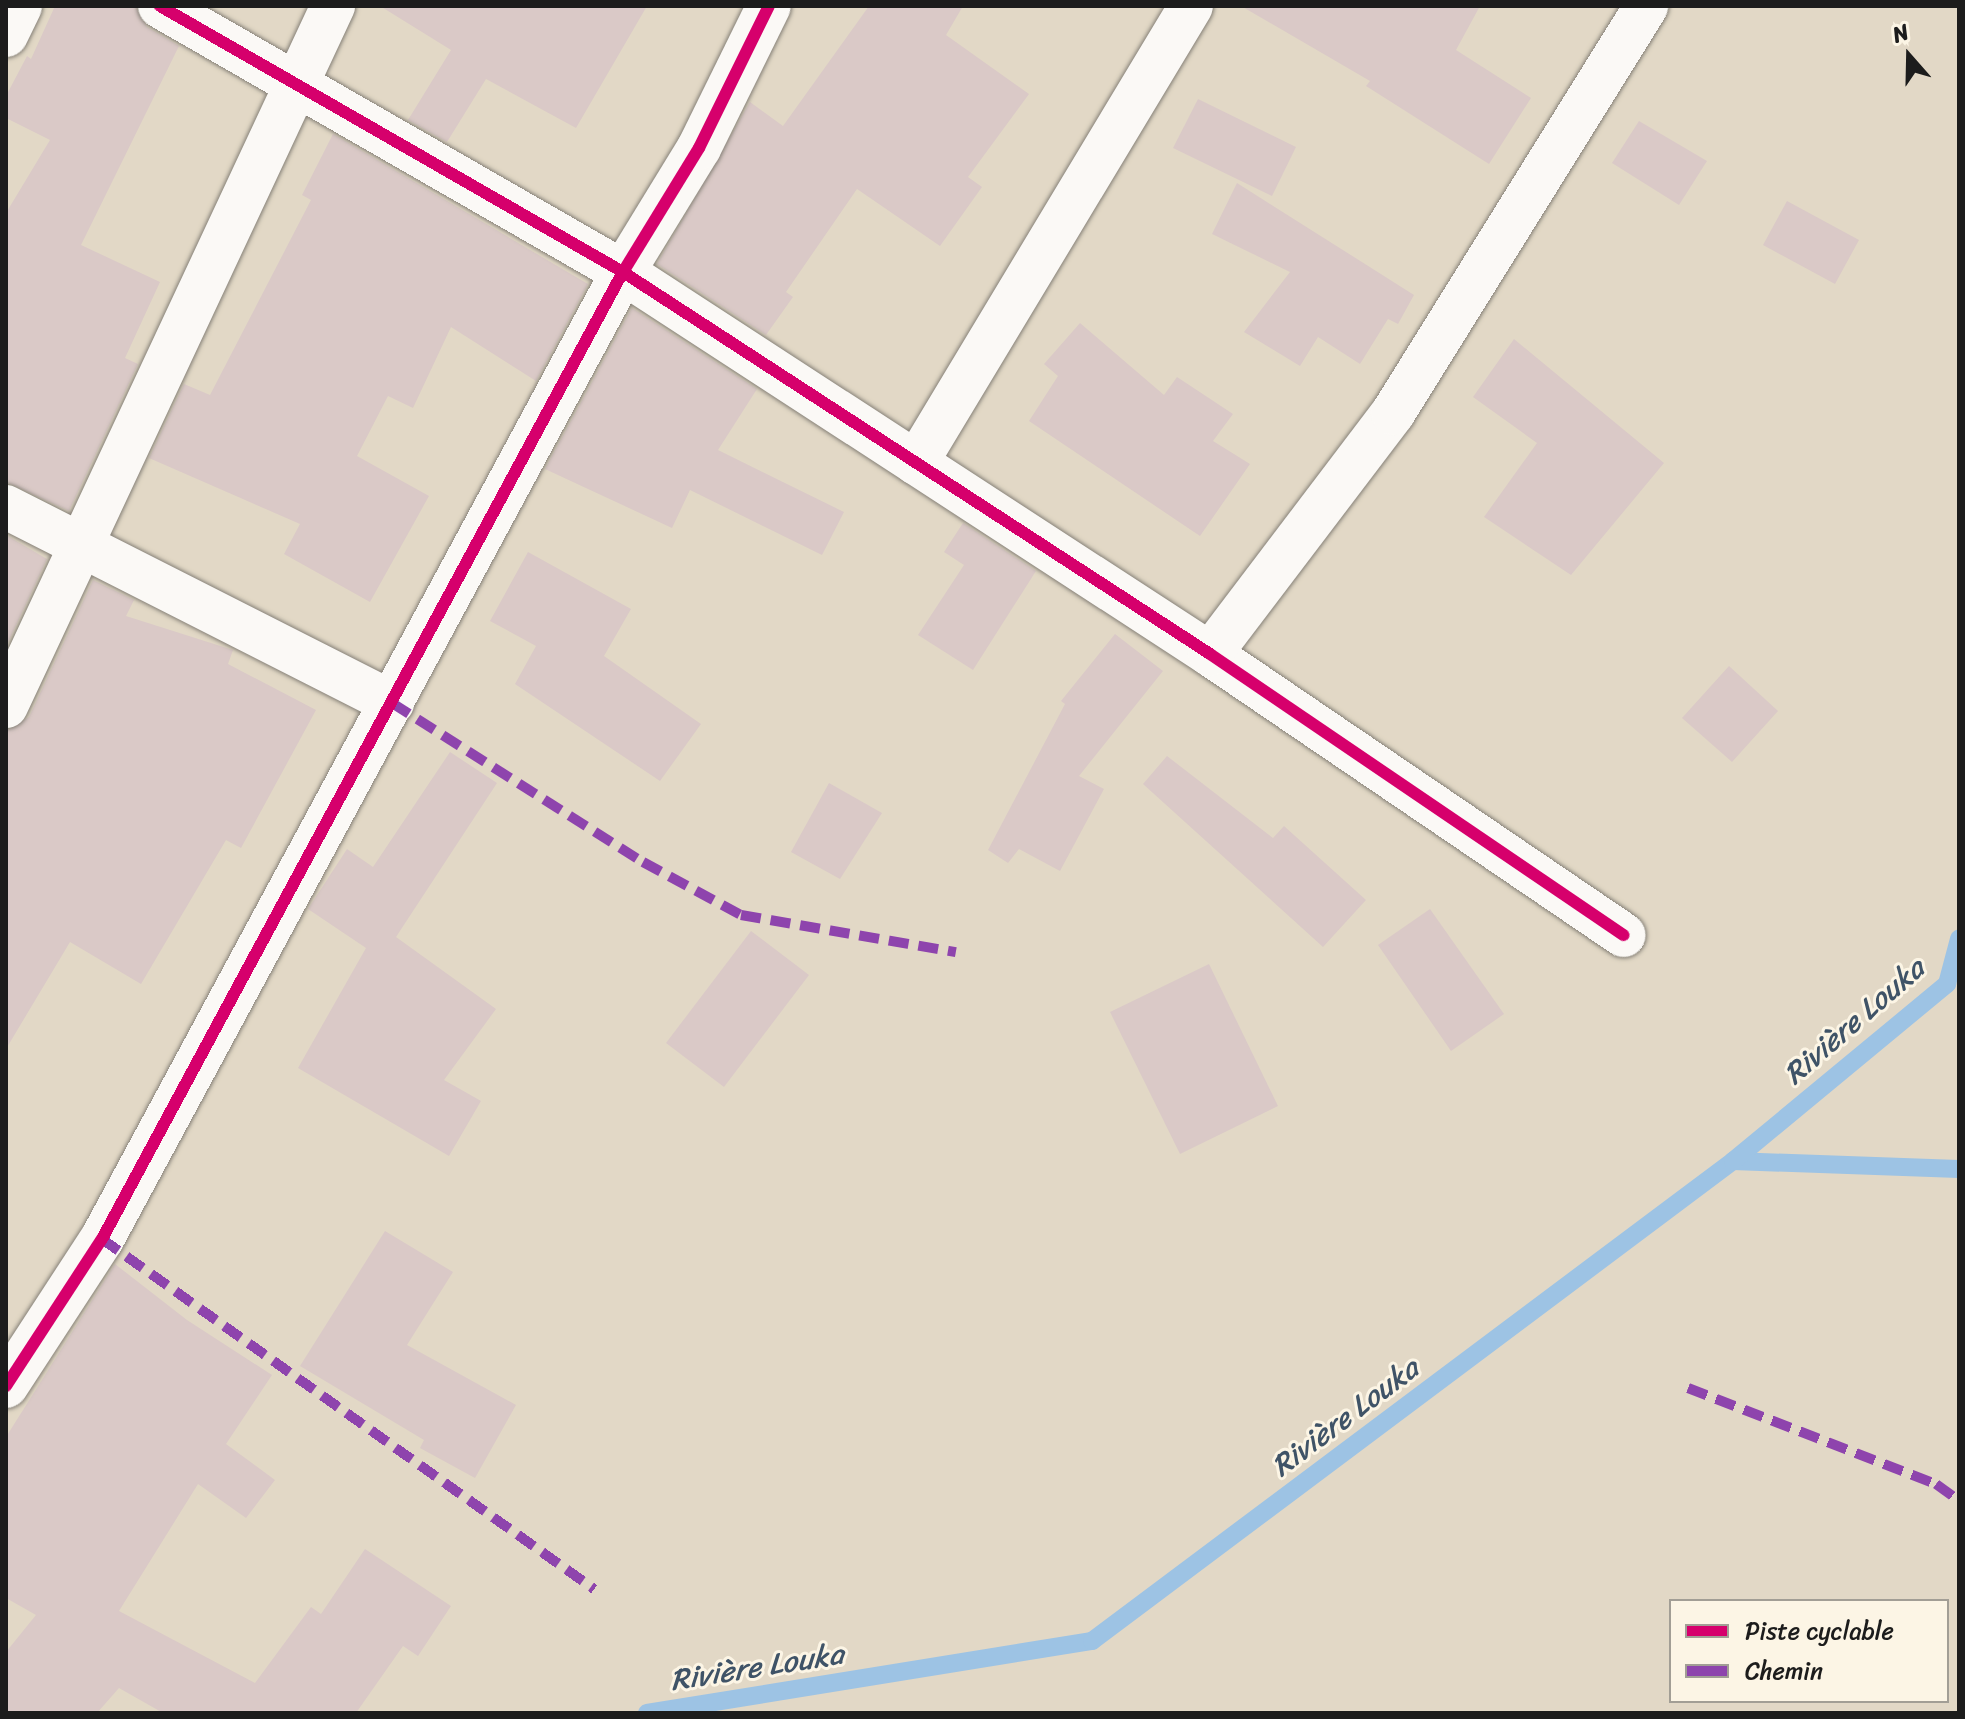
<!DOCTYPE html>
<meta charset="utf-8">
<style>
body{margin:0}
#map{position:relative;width:1965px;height:1719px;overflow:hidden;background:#e2d8c6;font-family:Sriracha,sans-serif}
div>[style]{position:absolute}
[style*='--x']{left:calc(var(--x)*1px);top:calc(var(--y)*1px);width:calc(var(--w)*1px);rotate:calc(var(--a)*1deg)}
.stream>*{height:18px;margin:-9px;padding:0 9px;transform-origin:9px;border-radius:9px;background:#9dc3e4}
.building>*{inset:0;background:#dac9c7}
.roads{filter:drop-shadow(0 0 2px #858077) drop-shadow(0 0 2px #858077)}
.minor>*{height:44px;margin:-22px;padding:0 22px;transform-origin:22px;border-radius:22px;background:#fbf9f6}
.quiet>*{height:10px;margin-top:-5px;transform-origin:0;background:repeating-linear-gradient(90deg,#8e44ad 0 20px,transparent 0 30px)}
.cycleway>*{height:12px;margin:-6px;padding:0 6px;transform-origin:6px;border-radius:6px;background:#d6006c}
span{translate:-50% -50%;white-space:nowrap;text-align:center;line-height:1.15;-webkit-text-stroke:6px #fcf5e5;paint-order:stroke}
.water-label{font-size:30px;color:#3f5367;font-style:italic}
.frame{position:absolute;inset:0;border:8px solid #1c1c1c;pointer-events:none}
.legend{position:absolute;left:1669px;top:1599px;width:280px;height:104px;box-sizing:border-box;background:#fcf5e5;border:2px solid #a29e95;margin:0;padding:10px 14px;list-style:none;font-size:24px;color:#1c1c1c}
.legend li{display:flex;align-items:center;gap:16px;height:40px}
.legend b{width:40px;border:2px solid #a29e95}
.north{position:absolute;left:1869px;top:16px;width:80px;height:80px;-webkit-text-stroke:6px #fcf5e5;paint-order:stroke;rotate:340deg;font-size:22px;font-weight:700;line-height:32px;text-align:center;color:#1c1c1c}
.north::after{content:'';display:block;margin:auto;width:28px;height:36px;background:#1c1c1c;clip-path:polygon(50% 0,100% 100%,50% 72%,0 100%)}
</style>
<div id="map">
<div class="stream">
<div style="--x:1733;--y:1161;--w:226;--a:2"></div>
<div style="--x:647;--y:1713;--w:451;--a:-9.2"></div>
<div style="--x:1092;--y:1641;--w:801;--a:-36.83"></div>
<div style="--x:1733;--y:1161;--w:278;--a:-39.6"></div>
<div style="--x:1947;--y:984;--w:47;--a:-75.1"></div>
</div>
<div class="building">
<div style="clip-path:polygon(55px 6px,135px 6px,147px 27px,179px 46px,81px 245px,160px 282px,125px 358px,138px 364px,69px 511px,6px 482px,6px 213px,50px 140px,6px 118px,6px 96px,27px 56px,31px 59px)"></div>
<div style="clip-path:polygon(380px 6px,647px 6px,576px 128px,486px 79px,447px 142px,408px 120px,451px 50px)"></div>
<div style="clip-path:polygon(869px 6px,963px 6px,946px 35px,1029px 94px,968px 177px,982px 187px,940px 246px,857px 189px,786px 292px,793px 297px,766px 335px,657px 264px,750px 102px,783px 126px)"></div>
<div style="clip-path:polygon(1241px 6px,1480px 6px,1456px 50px,1531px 98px,1489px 164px,1366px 86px,1370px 81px)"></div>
<div style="clip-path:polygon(1198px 99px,1296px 147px,1272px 196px,1173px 148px)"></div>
<div style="clip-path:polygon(1639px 121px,1707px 161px,1679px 205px,1612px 163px)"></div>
<div style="clip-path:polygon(333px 134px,588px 284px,536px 381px,451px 327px,413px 408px,388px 396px,357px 456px,429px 496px,370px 602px,284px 554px,300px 524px,149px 458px,184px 384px,210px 395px,311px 200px,302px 195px)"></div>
<div style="clip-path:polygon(1237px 183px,1414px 295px,1398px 324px,1388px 319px,1360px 364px,1318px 337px,1300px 366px,1244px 332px,1290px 272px,1212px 234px)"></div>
<div style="clip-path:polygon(1787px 201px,1859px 240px,1835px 284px,1763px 245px)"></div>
<div style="clip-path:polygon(632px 308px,757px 389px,718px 450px,844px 512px,822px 555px,690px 490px,672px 528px,545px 469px)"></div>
<div style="clip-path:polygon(1080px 323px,1164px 395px,1177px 377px,1233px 414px,1213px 441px,1250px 464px,1200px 536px,1029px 421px,1058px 376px,1044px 364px)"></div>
<div style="clip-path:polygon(1514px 339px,1664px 463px,1571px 575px,1484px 517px,1537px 443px,1473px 397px)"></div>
<div style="clip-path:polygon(963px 523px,1036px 571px,973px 670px,918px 635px,964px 565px,944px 552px)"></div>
<div style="clip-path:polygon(6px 535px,47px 559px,6px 647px)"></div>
<div style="clip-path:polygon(528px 552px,631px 609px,604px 656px,701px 724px,660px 781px,515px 684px,536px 646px,490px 621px)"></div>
<div style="clip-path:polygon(93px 580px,134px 600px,126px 616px,233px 650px,228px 664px,316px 710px,241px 848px,226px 840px,141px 984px,70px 942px,6px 1049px,6px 731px,29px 717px)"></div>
<div style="clip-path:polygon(1115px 634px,1163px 671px,1079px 776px,1104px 789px,1060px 871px,1019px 849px,1008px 863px,988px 850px,1065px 704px,1061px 701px)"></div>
<div style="clip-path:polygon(1729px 666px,1778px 711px,1732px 762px,1682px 718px)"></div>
<div style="clip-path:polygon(450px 752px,497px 783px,396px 937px,496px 1009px,444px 1080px,481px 1101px,449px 1156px,298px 1068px,366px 948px,308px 909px,347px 849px,373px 867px)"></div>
<div style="clip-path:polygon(1167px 756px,1273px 838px,1284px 826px,1366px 900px,1323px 947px,1143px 784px)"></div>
<div style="clip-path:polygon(829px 783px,882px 813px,840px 879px,791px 852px)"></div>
<div style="clip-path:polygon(1430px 909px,1504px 1014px,1451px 1051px,1378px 945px)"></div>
<div style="clip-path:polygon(751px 931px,809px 975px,724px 1087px,666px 1043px)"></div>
<div style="clip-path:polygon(1209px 964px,1278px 1106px,1180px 1154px,1110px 1012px)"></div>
<div style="clip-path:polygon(385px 1231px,453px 1272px,407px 1345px,516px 1405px,475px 1478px,420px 1448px,424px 1440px,300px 1366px)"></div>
<div style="clip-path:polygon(115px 1264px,187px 1320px,272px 1375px,226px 1444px,275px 1480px,246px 1518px,198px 1484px,119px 1611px,255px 1683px,311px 1607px,321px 1614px,365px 1549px,451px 1606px,418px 1656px,403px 1646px,356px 1713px,163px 1713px,119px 1688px,97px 1713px,6px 1713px,6px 1652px,36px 1615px,6px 1598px,6px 1437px)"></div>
</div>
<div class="roads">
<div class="minor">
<div style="--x:160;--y:6;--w:534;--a:29.88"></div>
<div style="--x:623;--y:272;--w:700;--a:33.05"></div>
<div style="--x:1210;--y:654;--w:500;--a:34.2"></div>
<div style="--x:6;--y:35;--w:32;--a:-64"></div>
<div style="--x:916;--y:463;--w:533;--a:-58.96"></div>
<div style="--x:6;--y:507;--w:433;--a:26.9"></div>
<div style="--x:1210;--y:654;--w:303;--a:-52.8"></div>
<div style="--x:1393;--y:413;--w:479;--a:-58.1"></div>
<div style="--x:6;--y:706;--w:773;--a:-64.96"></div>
<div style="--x:6;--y:1386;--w:176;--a:-56.9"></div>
<div style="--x:102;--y:1239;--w:1098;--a:-61.69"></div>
<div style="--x:623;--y:272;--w:145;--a:-58.5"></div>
<div style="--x:699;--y:148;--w:158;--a:-63.8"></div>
</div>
</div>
<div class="quiet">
<div style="--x:392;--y:703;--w:297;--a:32.4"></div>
<div style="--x:643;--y:862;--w:111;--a:28.4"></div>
<div style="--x:741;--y:915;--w:218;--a:9.8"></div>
<div style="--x:102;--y:1239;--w:604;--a:35.43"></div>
<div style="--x:1688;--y:1388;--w:266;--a:21.2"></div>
<div style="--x:1936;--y:1484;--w:29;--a:36"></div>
</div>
<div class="cycleway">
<div style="--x:160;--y:6;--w:534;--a:29.88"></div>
<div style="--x:623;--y:272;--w:700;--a:33.05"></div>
<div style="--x:1210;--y:654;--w:500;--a:34.2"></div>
<div style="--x:6;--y:1386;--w:176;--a:-56.9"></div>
<div style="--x:102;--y:1239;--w:1098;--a:-61.69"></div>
<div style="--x:623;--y:272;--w:145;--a:-58.5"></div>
<div style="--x:699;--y:148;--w:158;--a:-63.8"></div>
</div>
<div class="water-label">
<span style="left:1854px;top:1021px;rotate:-41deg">Rivière Louka</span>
<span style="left:1345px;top:1417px;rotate:-37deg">Rivière Louka</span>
<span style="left:757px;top:1667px;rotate:-9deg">Rivière Louka</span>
</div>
<div class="frame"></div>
<ul class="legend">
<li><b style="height:10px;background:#d6006c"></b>Piste cyclable</li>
<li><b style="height:10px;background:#8e44ad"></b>Chemin</li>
</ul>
<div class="north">N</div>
</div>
